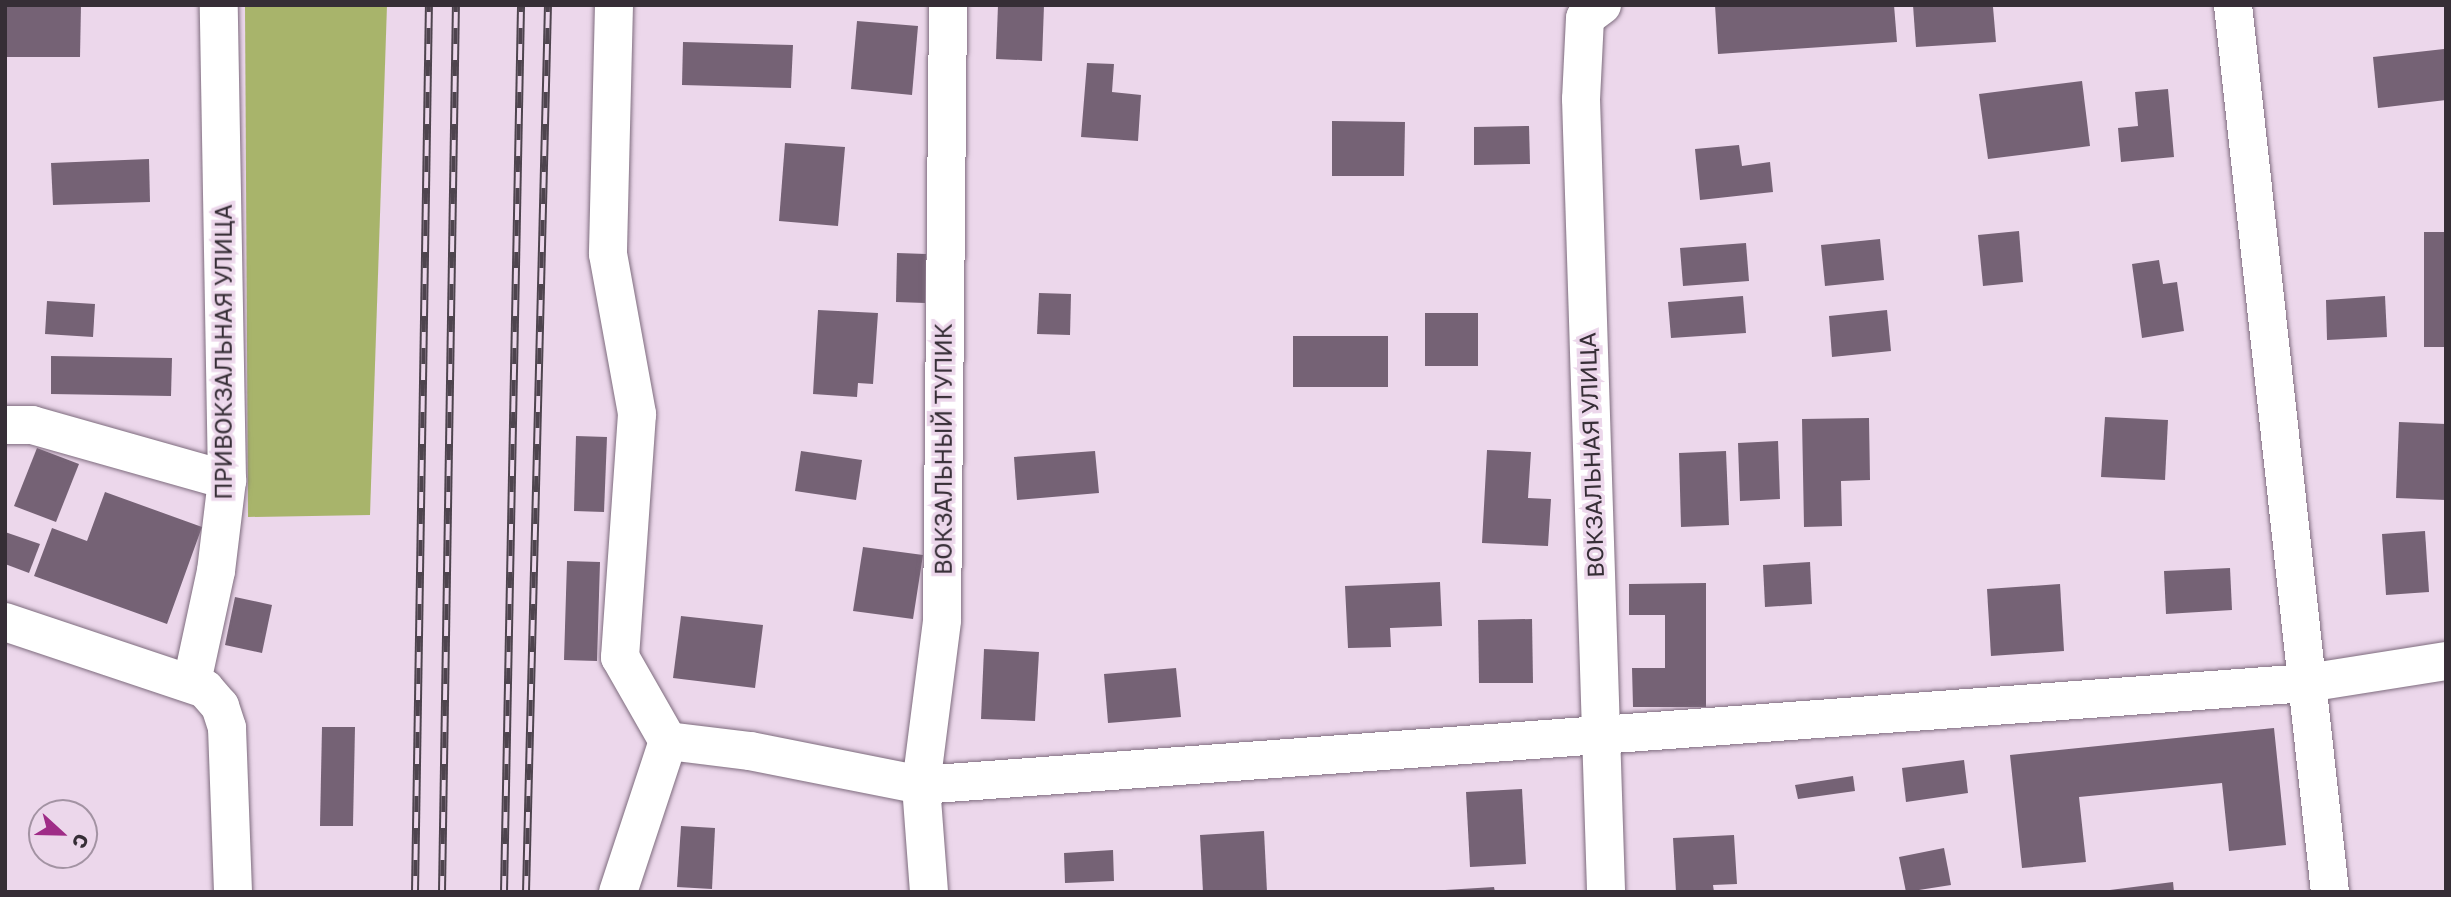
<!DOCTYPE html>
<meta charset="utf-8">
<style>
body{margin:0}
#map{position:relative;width:2451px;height:897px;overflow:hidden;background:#ecd7eb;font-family:"Golos Text",sans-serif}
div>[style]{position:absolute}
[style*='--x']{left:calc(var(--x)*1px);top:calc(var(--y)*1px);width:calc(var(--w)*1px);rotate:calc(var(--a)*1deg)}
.green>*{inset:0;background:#a8b46b}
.building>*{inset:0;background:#756275}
.roads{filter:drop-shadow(0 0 2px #7e6c7e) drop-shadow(0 0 2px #7e6c7e)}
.minor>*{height:38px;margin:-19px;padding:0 19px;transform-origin:19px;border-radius:19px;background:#fff}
.rail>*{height:8px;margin-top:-4px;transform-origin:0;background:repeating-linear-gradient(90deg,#ecd7eb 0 16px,#4e444e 0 32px);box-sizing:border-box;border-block:2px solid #4e444e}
span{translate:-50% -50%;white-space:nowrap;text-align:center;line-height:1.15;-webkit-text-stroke:7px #ecd7eb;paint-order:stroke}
.street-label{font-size:23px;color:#362e36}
.frame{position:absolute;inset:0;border:7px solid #362e36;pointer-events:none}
.north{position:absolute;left:28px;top:799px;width:70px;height:70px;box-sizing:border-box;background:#ecd7eb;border:2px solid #a393a3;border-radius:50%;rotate:112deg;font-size:19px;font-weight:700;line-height:28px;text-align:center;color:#362e36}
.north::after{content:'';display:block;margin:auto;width:24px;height:32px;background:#9f2c87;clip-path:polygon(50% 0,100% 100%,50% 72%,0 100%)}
</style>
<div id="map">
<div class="green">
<div style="clip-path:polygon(245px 5px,387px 5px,370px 515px,248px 517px)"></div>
</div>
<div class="building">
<div style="clip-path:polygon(5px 5px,81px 5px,80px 57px,5px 57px)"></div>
<div style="clip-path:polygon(998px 5px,1044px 5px,1042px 61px,996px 59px)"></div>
<div style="clip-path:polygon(1715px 5px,1894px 5px,1897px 42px,1718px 54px)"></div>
<div style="clip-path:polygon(1913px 5px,1993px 7px,1996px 42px,1916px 47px)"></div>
<div style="clip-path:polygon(857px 21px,918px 26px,912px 95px,851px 89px)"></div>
<div style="clip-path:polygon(683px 42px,793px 45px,791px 88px,682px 85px)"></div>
<div style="clip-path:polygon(2444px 49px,2446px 100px,2378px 108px,2373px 57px)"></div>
<div style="clip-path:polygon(1087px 63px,1114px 64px,1112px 92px,1141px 95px,1138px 141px,1081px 137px)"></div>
<div style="clip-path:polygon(2082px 81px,2090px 146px,1988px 159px,1979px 94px)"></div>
<div style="clip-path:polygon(2168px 89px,2174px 157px,2121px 162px,2118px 128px,2138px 126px,2135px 92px)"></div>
<div style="clip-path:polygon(1332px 121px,1405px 122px,1404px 176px,1332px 176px)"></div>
<div style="clip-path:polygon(1529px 126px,1530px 164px,1474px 165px,1474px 127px)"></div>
<div style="clip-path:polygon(785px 143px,845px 147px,838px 226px,779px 221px)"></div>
<div style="clip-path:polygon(1739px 145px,1742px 166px,1770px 162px,1773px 192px,1700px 200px,1695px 149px)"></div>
<div style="clip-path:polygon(149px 159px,150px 202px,53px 205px,51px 163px)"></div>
<div style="clip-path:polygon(2019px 231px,2023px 282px,1983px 286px,1978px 235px)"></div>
<div style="clip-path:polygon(2424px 232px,2446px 232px,2446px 347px,2424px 347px)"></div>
<div style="clip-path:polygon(1880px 239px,1884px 280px,1825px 286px,1821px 245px)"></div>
<div style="clip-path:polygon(1746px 243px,1749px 281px,1683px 286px,1680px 248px)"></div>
<div style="clip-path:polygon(897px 253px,926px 254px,925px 303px,896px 302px)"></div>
<div style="clip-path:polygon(2159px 260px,2163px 284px,2177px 282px,2184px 331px,2142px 338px,2132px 264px)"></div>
<div style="clip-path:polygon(1039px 293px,1071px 294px,1070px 335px,1037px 334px)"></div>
<div style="clip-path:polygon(1743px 296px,1746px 333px,1671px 338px,1668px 302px)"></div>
<div style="clip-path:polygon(2385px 296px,2387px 337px,2327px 340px,2326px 300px)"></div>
<div style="clip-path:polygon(47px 301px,95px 304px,93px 337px,45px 334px)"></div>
<div style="clip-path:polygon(818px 310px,878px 313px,873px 384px,858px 383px,857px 397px,813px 394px)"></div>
<div style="clip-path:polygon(1887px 310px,1891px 351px,1832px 357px,1829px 316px)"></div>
<div style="clip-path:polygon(1425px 313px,1478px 313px,1478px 366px,1425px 366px)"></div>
<div style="clip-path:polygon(1293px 336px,1388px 336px,1388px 387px,1293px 387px)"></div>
<div style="clip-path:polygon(51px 356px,172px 358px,171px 396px,51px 394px)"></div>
<div style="clip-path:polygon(2105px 417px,2168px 420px,2165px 480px,2101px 477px)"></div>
<div style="clip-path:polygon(1869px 418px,1870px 480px,1841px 481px,1842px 526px,1804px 527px,1802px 419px)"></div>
<div style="clip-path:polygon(2399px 422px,2446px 424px,2446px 500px,2396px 498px)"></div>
<div style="clip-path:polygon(576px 436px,607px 437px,604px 512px,574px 511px)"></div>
<div style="clip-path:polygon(1778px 441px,1780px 499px,1740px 501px,1738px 443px)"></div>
<div style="clip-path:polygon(37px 448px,79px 464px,56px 522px,14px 506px)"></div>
<div style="clip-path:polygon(1487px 450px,1531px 452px,1528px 498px,1551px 499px,1548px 546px,1482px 543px)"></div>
<div style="clip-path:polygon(801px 451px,862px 460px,856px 500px,795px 491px)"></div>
<div style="clip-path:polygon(1095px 451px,1099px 493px,1017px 500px,1014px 457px)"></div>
<div style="clip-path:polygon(1726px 451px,1729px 525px,1681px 527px,1679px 453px)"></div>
<div style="clip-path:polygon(105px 492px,202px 527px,167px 624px,34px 576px,52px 528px,87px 541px)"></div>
<div style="clip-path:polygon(2425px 531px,2429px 592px,2386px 595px,2382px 534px)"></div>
<div style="clip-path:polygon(5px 532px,40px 544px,29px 573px,5px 564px)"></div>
<div style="clip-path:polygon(863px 547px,923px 555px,913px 619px,853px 611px)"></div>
<div style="clip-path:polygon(567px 561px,600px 562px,597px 661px,564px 660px)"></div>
<div style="clip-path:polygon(1810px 562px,1812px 604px,1765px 607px,1763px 565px)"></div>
<div style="clip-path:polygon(2230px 568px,2232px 610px,2166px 614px,2164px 571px)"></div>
<div style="clip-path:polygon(1440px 582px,1442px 626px,1390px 628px,1391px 647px,1348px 648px,1345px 586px)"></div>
<div style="clip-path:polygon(1706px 583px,1706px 707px,1633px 707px,1632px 668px,1665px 668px,1665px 615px,1629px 615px,1629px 584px)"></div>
<div style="clip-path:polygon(2060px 584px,2064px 651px,1991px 656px,1987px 589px)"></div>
<div style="clip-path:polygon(235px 597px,272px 605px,262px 653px,225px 645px)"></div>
<div style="clip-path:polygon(681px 616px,763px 625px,755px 688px,673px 678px)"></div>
<div style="clip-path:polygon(1532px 619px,1533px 683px,1479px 683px,1478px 620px)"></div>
<div style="clip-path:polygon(984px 649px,1039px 652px,1035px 721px,981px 719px)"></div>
<div style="clip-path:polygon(1176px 668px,1181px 717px,1108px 723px,1104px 674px)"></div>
<div style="clip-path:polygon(322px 727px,355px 727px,353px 826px,320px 826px)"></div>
<div style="clip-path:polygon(2274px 728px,2286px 845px,2229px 851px,2222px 783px,2079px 797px,2086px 862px,2022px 868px,2010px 755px)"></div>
<div style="clip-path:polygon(1964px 760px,1968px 793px,1906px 802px,1902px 768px)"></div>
<div style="clip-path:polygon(1853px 776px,1855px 791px,1798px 799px,1795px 785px)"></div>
<div style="clip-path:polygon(1522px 789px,1526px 864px,1470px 867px,1466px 792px)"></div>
<div style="clip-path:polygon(681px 826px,715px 828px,712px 889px,677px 887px)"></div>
<div style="clip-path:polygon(1264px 831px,1267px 892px,1203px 892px,1200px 835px)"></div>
<div style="clip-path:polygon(1734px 835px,1737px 884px,1713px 885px,1714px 892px,1676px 892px,1673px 838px)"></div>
<div style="clip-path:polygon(1944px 848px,1951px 885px,1906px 892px,1899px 857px)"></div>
<div style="clip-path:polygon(1113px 850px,1114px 881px,1065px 883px,1064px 853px)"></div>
<div style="clip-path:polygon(2173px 882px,2174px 892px,2110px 892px,2110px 890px)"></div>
<div style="clip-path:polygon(1494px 887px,1495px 892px,1445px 892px,1445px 890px)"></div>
</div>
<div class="roads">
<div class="minor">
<div style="--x:614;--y:5;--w:249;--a:91.4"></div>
<div style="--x:608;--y:254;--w:163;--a:79.7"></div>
<div style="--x:637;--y:414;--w:244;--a:94"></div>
<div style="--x:620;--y:657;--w:97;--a:60.3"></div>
<div style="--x:668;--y:741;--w:159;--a:108.3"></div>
<div style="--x:1602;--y:5;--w:21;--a:143"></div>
<div style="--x:1585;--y:18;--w:81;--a:92.8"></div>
<div style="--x:1581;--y:99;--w:793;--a:88.19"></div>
<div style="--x:2233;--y:5;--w:892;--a:83.76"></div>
<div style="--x:5;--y:425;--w:27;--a:0"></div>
<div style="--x:32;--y:425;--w:203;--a:15.8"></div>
<div style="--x:5;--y:622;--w:211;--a:18.5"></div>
<div style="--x:205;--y:689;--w:23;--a:49"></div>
<div style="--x:220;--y:706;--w:23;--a:72"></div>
<div style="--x:227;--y:728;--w:164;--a:87.9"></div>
<div style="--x:192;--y:682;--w:114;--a:-77.8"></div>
<div style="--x:216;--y:571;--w:92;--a:-83.1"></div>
<div style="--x:227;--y:480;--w:475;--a:-91"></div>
<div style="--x:668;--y:741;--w:83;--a:7"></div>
<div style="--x:750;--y:751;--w:174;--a:11.2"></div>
<div style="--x:921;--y:785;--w:1390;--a:-4.21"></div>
<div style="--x:2307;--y:683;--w:141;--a:-9"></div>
<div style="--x:929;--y:892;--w:107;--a:-94.3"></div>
<div style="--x:921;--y:785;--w:166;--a:-82.7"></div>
<div style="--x:942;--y:620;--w:615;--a:-89.44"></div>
</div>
</div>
<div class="rail">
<div style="--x:415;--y:892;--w:887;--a:-89.1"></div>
<div style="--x:442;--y:892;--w:887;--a:-89.1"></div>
<div style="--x:504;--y:892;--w:887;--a:-88.9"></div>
<div style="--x:526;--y:892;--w:887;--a:-88.58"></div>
</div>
<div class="street-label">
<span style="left:223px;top:352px;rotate:-90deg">ПРИВОКЗАЛЬНАЯ УЛИЦА</span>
<span style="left:943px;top:449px;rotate:-90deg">ВОКЗАЛЬНЫЙ ТУПИК</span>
<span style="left:1591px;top:455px;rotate:-92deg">ВОКЗАЛЬНАЯ УЛИЦА</span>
</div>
<div class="frame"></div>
<div class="north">С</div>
</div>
